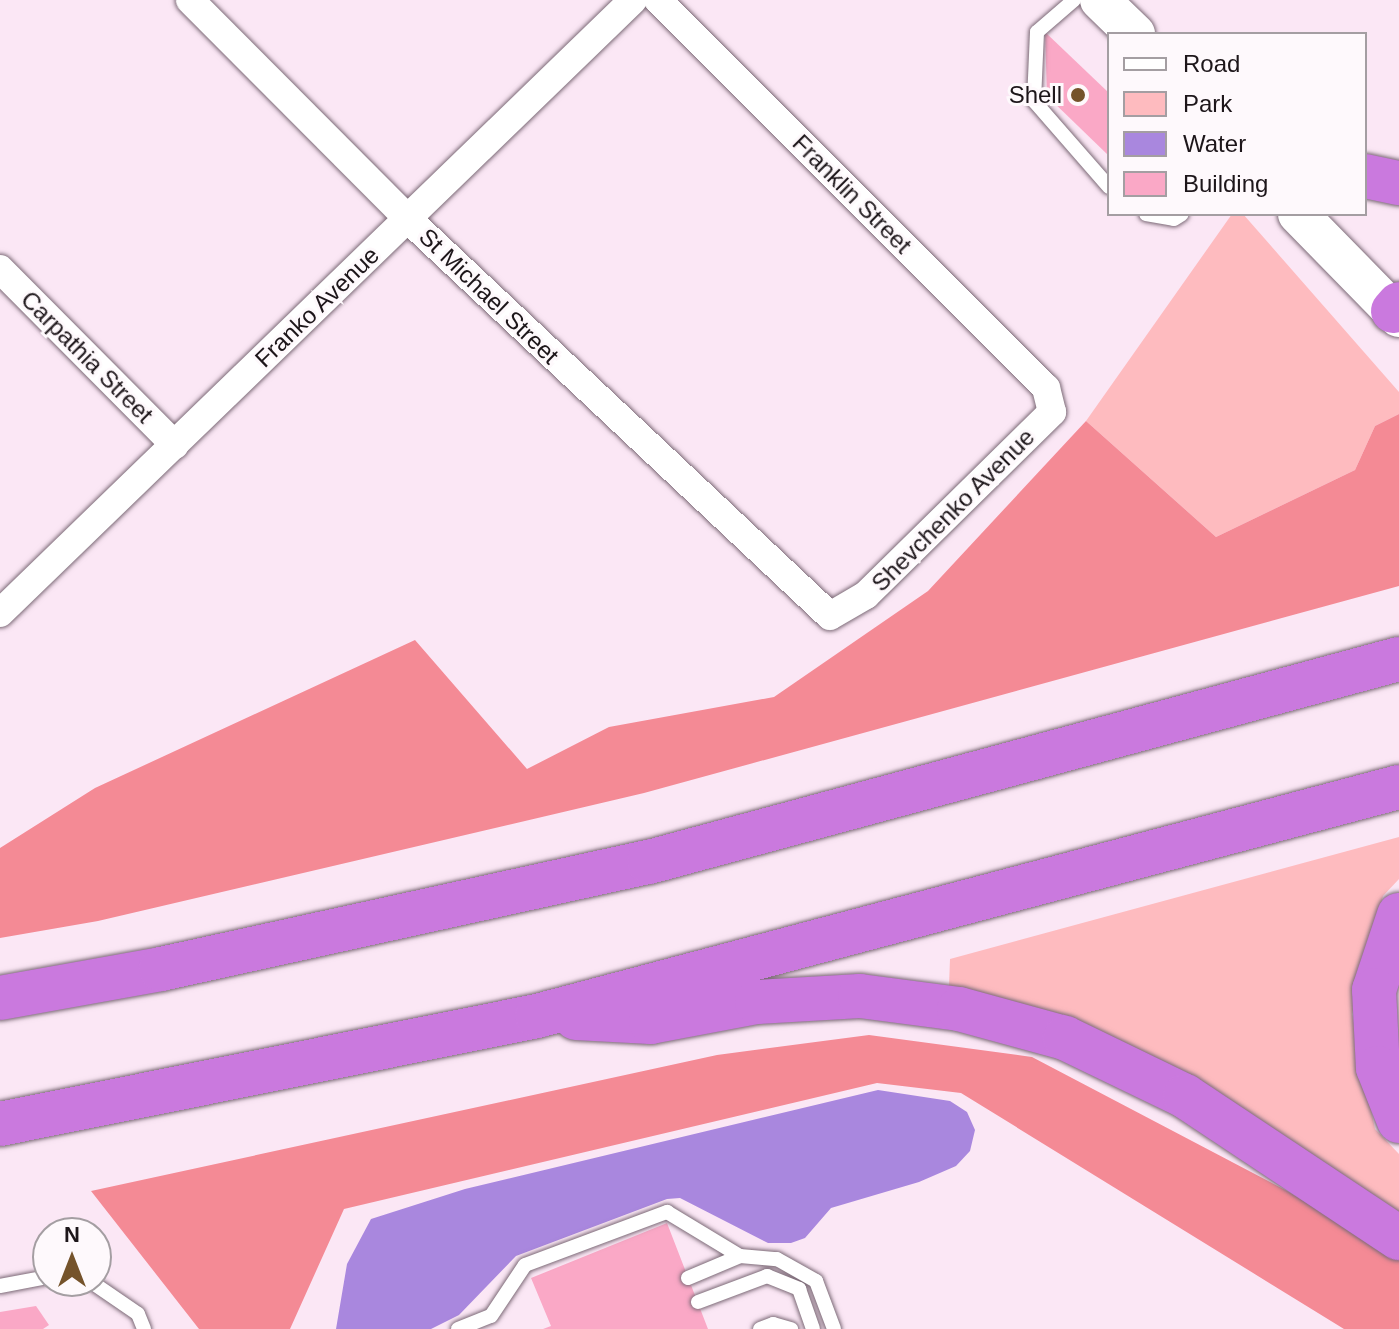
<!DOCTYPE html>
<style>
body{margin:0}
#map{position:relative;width:1399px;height:1329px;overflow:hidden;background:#fbe7f5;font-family:Helvetica,sans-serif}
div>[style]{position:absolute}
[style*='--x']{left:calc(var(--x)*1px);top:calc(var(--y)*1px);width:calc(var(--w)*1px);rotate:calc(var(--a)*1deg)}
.green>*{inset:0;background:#febbbf}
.forest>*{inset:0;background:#f48a95}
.water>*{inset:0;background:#a987de}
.building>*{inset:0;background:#faa8c6}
.roads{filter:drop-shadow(0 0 2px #7c6a77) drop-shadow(0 0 2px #7c6a77)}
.service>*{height:14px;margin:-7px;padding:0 7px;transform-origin:7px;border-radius:7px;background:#fff}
.minor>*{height:28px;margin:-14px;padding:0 14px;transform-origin:14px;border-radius:14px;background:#fff}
.secondary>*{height:40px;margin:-20px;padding:0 20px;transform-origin:20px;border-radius:20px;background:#fff}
.motorway>*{height:44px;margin:-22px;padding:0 22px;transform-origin:22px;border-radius:22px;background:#ca79de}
.dots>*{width:22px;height:22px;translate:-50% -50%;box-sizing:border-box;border:4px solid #fef9fc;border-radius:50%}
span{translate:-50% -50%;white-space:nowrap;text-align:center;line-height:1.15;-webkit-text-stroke:6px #fef9fc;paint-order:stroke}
.poi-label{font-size:24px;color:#1d161a}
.right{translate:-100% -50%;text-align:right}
.street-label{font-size:24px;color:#1d161a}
.legend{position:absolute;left:1107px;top:32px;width:260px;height:184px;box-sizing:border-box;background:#fef9fc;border:2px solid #a49ea2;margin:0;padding:10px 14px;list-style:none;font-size:24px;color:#1d161a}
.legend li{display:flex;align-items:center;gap:16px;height:40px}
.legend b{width:40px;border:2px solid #a49ea2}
.north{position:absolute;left:32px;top:1217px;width:80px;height:80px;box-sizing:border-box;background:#fef9fc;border:2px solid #a49ea2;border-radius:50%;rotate:0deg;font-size:22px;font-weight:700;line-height:32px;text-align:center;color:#1d161a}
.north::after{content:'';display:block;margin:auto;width:28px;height:36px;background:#75532b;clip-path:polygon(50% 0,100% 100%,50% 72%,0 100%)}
</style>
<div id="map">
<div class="green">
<div style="clip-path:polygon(1232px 214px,1243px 214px,1399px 392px,1399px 414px,1375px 426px,1355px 470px,1216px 537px,1086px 421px)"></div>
<div style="clip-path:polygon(1399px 837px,1399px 879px,1383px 896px,1352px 1014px,1375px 1129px,1399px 1154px,1399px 1221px,949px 986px,950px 959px)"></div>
</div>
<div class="forest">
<div style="clip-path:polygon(1399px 414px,1399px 586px,644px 793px,98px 921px,0 938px,0 848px,95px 788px,415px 640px,527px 769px,609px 727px,774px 697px,928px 591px,1086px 421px,1216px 537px,1355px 470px,1375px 426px)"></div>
<div style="clip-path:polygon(869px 1035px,1032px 1057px,1289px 1192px,1399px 1259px,1399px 1329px,1344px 1329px,961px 1093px,877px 1083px,344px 1209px,290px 1329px,199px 1329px,91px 1191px,717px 1055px)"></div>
</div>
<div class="water">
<div style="clip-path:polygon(878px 1090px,950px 1101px,967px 1112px,975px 1130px,970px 1151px,956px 1166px,919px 1182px,831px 1208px,805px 1238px,791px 1243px,768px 1243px,680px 1198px,667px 1199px,516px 1256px,459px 1315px,431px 1329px,336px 1329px,347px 1264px,371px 1219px,465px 1189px)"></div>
</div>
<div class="building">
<div style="clip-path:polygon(1045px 32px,1109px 93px,1109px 156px,1047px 96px)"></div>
<div style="clip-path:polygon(667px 1223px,708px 1329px,543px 1329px,551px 1326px,531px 1278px)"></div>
<div style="clip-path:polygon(36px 1306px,49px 1325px,43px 1329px,0 1329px,0 1312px)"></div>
</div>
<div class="roads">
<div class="service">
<div style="--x:1074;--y:0;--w:49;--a:139.1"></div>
<div style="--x:1037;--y:32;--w:69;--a:92.5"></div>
<div style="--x:1034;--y:101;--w:114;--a:48.9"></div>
<div style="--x:1146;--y:214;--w:28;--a:10"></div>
<div style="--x:1174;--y:219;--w:9;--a:-32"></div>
<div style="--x:688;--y:1278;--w:56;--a:-22.9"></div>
<div style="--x:90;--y:1281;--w:58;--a:34.5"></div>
<div style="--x:138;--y:1314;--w:16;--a:68"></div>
<div style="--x:0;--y:1286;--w:49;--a:-10.6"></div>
<div style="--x:698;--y:1302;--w:74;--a:-20.6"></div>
<div style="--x:767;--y:1276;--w:35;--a:22"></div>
<div style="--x:799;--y:1289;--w:42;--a:70.7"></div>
<div style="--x:458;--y:1329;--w:35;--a:-22"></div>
<div style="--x:491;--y:1316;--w:61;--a:-56.3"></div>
<div style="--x:525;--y:1265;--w:152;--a:-20.5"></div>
<div style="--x:667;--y:1212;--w:85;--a:31.1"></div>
<div style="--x:740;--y:1256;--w:37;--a:5"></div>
<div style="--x:777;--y:1259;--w:45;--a:29.4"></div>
<div style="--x:816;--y:1281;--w:51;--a:69.4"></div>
<div style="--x:760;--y:1329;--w:14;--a:-21"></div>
<div style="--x:773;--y:1324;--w:19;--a:16"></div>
</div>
<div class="minor">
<div style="--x:190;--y:0;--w:309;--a:45.1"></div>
<div style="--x:408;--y:219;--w:579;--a:43.25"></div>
<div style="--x:830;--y:616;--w:42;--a:-30.3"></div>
<div style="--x:866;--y:595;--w:261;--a:-44.5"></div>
<div style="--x:1052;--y:412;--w:25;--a:-104"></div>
<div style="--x:1046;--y:388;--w:549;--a:-135"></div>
<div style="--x:0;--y:269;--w:248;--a:45.2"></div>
<div style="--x:0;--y:613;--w:881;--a:-44.08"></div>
</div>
<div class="secondary">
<div style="--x:1100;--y:0;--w:49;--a:44.2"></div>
<div style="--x:1298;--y:214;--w:144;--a:45.6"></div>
</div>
<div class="motorway">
<div style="--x:1365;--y:176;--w:35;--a:12"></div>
<div style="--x:1393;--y:311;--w:9;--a:-49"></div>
<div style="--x:1399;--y:915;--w:79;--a:108.4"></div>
<div style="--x:1374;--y:990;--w:78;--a:87.1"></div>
<div style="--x:1378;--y:1068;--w:57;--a:68.4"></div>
<div style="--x:0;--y:998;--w:164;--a:-10.2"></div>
<div style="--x:161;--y:969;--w:500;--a:-12.4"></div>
<div style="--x:649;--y:862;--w:777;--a:-15.15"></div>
<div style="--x:576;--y:1018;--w:75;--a:3.1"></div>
<div style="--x:651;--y:1022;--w:108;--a:-10.7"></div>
<div style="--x:757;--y:1002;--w:103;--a:-3.3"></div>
<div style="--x:860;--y:996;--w:100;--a:7.5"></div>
<div style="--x:959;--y:1009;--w:110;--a:15.3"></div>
<div style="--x:1065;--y:1038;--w:133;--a:25.8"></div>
<div style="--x:1185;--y:1096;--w:257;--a:33.6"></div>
<div style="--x:0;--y:1124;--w:548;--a:-11.37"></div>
<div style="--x:537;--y:1016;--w:892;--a:-14.88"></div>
</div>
</div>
<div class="dots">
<div style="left:1078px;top:95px;background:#75532b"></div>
</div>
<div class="poi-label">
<span class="right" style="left:1062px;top:95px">Shell</span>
</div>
<div class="street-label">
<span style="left:852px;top:194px;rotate:45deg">Franklin Street</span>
<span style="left:489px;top:296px;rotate:44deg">St Michael Street</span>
<span style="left:317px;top:307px;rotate:-44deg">Franko Avenue</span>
<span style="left:87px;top:357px;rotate:45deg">Carpathia Street</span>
<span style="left:953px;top:510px;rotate:-45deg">Shevchenko Avenue</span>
</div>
<ul class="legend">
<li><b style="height:10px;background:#fff"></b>Road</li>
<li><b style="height:22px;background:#febbbf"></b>Park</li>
<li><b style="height:22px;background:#a987de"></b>Water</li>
<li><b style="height:22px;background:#faa8c6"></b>Building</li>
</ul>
<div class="north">N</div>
</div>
